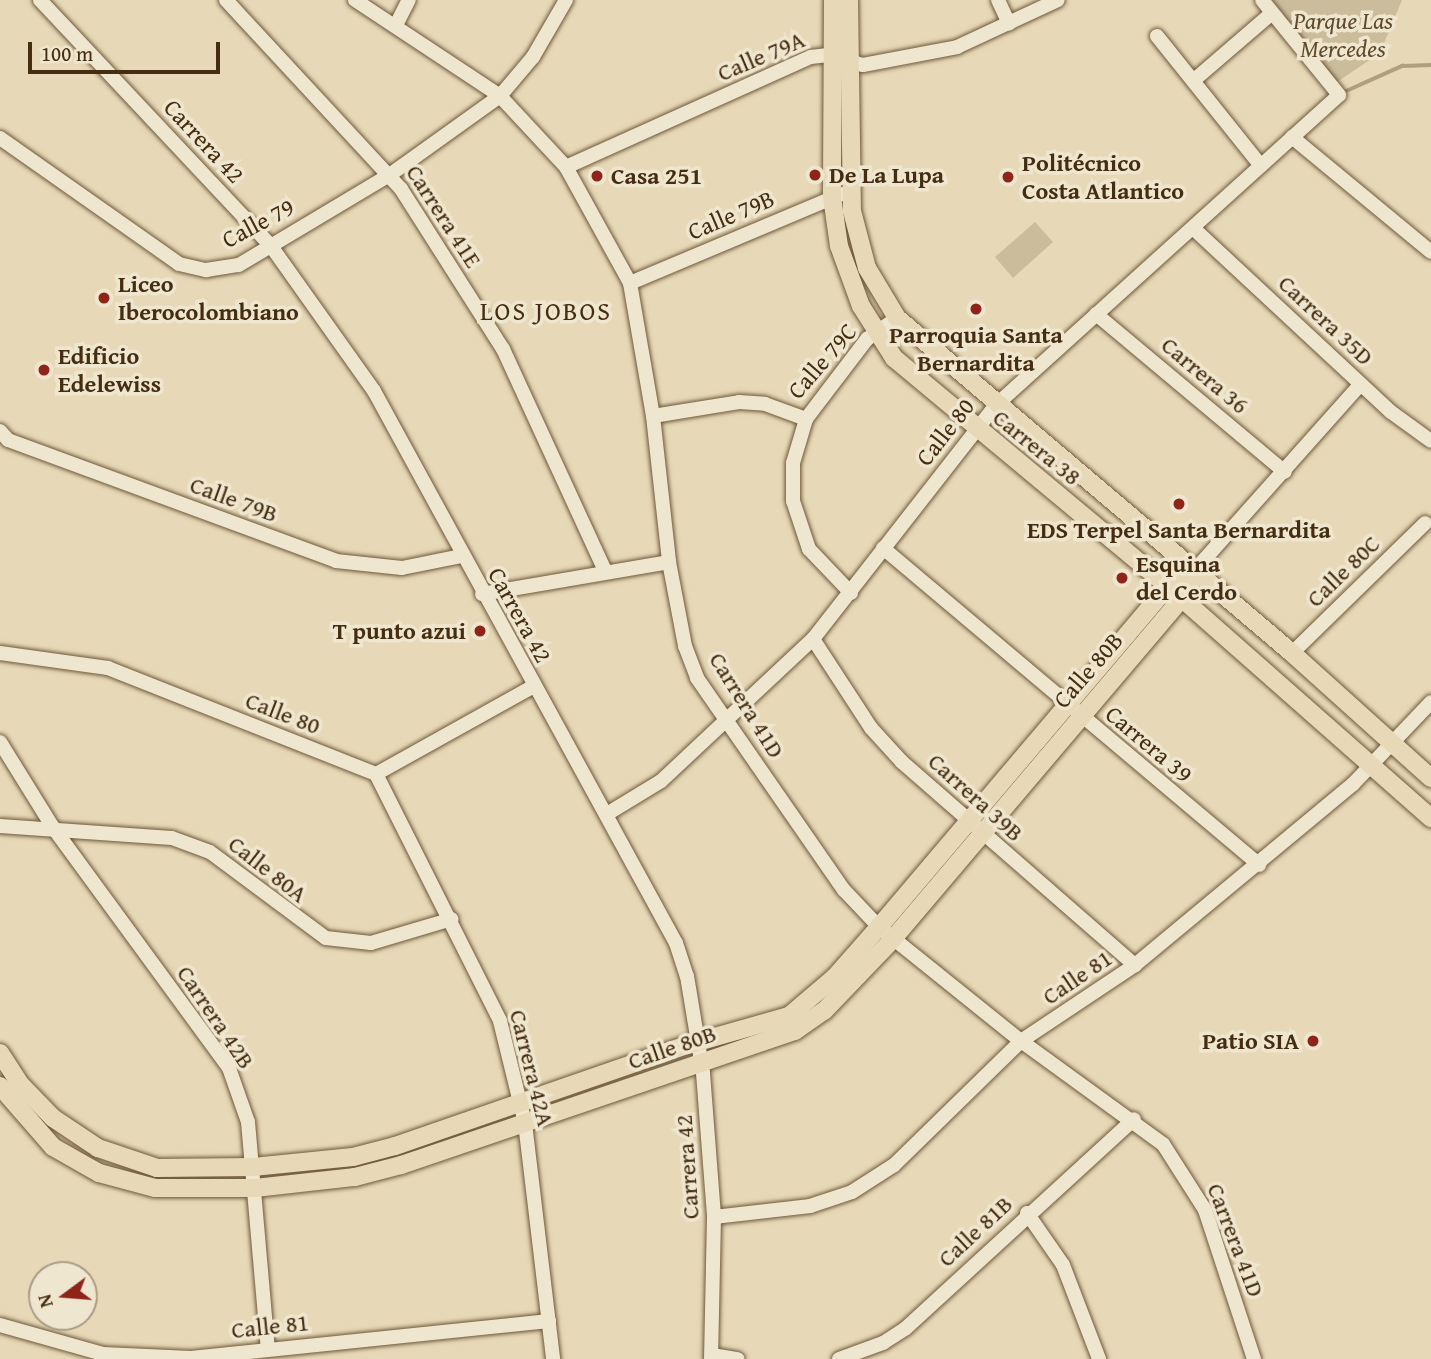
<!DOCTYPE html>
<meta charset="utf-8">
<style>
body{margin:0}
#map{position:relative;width:1431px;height:1359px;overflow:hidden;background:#e7d9b7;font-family:"Gentium Book Plus",serif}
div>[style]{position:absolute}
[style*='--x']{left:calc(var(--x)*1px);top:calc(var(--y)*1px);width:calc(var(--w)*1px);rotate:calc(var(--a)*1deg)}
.green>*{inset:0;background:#cbbc9b}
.stream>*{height:3.5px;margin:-1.75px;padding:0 1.75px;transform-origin:1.75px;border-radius:1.75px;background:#b09f7f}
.roads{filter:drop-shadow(0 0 2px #6e583a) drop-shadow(0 0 2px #6e583a)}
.minor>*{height:14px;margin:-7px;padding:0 7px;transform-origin:7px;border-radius:7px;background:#efe6d0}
.major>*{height:18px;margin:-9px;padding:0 9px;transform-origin:9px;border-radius:9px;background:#e7d9b7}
.dots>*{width:19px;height:19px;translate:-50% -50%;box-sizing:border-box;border:4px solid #efe6d0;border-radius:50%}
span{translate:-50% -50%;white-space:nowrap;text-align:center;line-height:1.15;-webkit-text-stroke:7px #efe6d0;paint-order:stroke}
.park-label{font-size:24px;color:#604a2d;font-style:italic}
.street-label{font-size:24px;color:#452d11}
.poi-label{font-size:24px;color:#452d11;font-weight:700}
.left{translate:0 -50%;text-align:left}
.right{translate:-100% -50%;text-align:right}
.neighbourhood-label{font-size:26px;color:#452d11;letter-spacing:2px}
.north{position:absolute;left:28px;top:1261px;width:70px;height:70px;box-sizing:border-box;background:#efe6d0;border:2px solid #ab9c84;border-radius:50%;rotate:254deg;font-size:19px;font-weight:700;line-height:28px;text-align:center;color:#452d11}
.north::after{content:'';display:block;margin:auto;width:24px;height:32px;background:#8f2418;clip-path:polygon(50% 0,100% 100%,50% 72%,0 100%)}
.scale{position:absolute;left:28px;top:42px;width:192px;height:32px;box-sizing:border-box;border:4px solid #452d11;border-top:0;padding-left:9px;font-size:21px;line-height:24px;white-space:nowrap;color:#452d11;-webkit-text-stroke:5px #efe6d0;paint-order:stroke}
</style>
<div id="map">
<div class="green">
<div style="clip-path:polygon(1272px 0,1402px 0,1380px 53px,1337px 82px)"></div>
<div style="clip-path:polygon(1035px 222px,1053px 242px,1013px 278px,995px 257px)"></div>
</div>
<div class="stream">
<div style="--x:1344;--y:92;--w:64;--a:-24.1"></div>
<div style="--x:1402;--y:66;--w:29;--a:-2"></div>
</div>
<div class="roads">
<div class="minor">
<div style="--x:40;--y:0;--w:337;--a:46.8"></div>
<div style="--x:271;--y:246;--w:178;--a:54.6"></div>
<div style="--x:374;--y:391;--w:629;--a:61.32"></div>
<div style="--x:676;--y:943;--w:35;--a:72"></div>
<div style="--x:687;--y:976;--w:98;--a:80.6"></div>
<div style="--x:703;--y:1073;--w:144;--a:85.6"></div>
<div style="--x:714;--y:1217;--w:142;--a:91.2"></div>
<div style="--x:226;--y:0;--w:258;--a:47.2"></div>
<div style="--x:401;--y:189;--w:190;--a:57.5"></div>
<div style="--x:503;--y:349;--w:244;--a:65.3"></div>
<div style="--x:355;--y:0;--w:174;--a:33.5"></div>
<div style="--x:500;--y:96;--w:97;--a:47.1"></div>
<div style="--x:566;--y:167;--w:132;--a:61.1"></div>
<div style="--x:630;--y:283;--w:135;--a:80.2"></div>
<div style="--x:653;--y:416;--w:147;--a:83.7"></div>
<div style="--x:669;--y:562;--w:86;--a:79.2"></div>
<div style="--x:685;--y:646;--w:34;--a:69"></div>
<div style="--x:697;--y:678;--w:258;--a:55.3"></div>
<div style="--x:844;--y:890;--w:51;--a:46.6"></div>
<div style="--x:879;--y:927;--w:182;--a:38.8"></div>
<div style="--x:1021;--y:1041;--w:175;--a:36"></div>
<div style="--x:1163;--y:1144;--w:78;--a:57.5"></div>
<div style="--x:1205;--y:1210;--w:157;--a:71.8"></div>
<div style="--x:998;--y:0;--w:26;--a:65"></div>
<div style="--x:396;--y:25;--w:28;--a:-63"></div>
<div style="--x:1157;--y:36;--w:166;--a:51.3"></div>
<div style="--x:1193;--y:81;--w:104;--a:-40.7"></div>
<div style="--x:1292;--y:137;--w:180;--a:39.6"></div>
<div style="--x:0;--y:138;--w:219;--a:35.1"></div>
<div style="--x:179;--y:264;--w:28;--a:13"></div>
<div style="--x:206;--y:270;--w:33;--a:-9"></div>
<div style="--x:239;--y:265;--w:177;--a:-30.9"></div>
<div style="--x:391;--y:174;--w:134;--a:-35.6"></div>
<div style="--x:500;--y:96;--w:51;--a:-49.8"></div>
<div style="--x:533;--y:57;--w:66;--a:-59.9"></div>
<div style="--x:566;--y:167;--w:269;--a:-24.2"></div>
<div style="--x:811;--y:57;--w:17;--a:-7"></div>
<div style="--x:828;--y:55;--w:36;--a:16"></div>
<div style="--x:863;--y:65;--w:96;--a:-10.8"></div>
<div style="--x:957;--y:47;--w:111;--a:-25"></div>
<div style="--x:1193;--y:228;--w:270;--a:42.9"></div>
<div style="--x:1391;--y:412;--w:49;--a:35.9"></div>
<div style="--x:630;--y:283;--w:230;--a:-22.8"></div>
<div style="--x:1096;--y:314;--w:246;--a:39.9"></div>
<div style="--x:653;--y:416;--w:87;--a:-9.2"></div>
<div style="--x:739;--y:402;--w:26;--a:4"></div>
<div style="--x:765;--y:404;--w:44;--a:20.1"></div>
<div style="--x:0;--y:431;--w:12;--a:48"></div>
<div style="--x:8;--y:440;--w:350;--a:20.2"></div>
<div style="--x:336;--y:561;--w:66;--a:6.1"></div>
<div style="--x:402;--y:568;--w:60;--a:-11.5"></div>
<div style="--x:883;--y:548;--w:492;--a:40.1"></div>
<div style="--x:1195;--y:570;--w:249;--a:-48.3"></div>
<div style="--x:851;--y:593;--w:61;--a:-133.7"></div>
<div style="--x:809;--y:549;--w:51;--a:-108.4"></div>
<div style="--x:793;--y:501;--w:38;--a:-90"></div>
<div style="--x:793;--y:463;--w:46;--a:-73.5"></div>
<div style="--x:806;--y:419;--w:101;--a:-52.7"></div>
<div style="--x:867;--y:339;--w:37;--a:-35"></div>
<div style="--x:482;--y:594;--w:190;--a:-9.7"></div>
<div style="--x:813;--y:639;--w:106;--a:56.9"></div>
<div style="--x:871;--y:728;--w:46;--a:47.6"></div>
<div style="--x:902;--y:762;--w:309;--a:41.1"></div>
<div style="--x:0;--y:653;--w:109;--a:7.9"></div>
<div style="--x:108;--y:668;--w:288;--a:21.6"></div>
<div style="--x:1292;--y:653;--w:186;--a:-44.3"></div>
<div style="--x:0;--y:742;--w:99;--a:58.2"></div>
<div style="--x:52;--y:826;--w:300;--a:53.8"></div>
<div style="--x:229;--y:1068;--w:57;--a:70.6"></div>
<div style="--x:248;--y:1122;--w:228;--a:85"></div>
<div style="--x:376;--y:774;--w:276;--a:63.3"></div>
<div style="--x:500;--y:1021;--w:105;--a:76.2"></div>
<div style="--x:525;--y:1123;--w:238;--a:83.2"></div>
<div style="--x:376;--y:774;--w:181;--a:-29.1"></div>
<div style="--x:607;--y:814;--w:63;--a:-31.4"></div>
<div style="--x:661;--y:781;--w:208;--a:-43.1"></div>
<div style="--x:813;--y:639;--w:297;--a:-52"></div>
<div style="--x:996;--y:405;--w:462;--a:-42.1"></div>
<div style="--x:1339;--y:95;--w:122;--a:-129"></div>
<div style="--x:0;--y:826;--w:172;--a:4"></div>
<div style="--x:172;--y:838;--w:40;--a:20.2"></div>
<div style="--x:210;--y:852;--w:144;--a:36.6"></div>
<div style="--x:326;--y:938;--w:45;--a:6.3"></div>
<div style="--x:371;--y:943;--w:84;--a:-16.5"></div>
<div style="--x:1027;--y:1213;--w:63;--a:55.3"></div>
<div style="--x:1063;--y:1265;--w:101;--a:69"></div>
<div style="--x:714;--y:1217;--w:97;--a:-6.5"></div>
<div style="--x:810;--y:1206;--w:44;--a:-18.4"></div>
<div style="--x:852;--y:1192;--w:50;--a:-32.7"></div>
<div style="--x:894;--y:1165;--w:177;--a:-44.3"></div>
<div style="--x:1021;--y:1041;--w:137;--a:-33.7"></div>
<div style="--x:1135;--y:965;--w:283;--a:-39.7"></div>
<div style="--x:1353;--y:784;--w:113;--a:-46.4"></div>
<div style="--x:0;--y:1325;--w:107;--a:15.7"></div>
<div style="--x:103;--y:1354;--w:88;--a:2.6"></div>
<div style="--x:191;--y:1358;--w:360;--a:-5.9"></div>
<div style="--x:712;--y:1355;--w:26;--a:9"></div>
<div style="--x:839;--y:1359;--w:47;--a:-20"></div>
<div style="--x:883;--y:1343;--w:27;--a:-33"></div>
<div style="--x:906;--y:1328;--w:309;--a:-42.5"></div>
</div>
<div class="major">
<div style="--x:833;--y:0;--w:197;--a:90.3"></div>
<div style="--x:832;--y:197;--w:49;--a:81.9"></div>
<div style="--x:839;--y:246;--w:64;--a:69.9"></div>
<div style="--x:861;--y:306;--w:62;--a:57.6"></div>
<div style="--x:894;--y:358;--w:349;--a:39.8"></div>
<div style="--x:1162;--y:581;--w:359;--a:41.4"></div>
<div style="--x:849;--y:0;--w:211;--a:89.2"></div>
<div style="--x:852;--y:211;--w:59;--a:75.3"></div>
<div style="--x:867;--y:268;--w:58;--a:59"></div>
<div style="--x:897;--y:318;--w:518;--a:40.3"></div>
<div style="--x:1292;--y:653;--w:187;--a:42"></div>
<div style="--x:0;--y:1053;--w:38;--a:57"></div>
<div style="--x:21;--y:1085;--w:46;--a:45.9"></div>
<div style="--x:53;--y:1118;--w:54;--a:33.7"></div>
<div style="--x:98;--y:1148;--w:62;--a:18.7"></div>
<div style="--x:157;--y:1168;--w:96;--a:-0.6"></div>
<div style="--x:253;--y:1167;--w:100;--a:-5.7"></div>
<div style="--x:353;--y:1157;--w:43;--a:-14.7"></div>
<div style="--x:395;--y:1146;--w:309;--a:-19.1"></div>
<div style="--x:687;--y:1045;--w:106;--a:-15.9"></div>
<div style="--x:789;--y:1016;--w:60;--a:-40.3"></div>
<div style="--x:835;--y:977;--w:67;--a:-48.7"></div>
<div style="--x:879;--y:927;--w:447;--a:-49.7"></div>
<div style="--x:1168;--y:586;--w:31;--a:-31"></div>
<div style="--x:0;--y:1086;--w:81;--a:49"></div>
<div style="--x:53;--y:1147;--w:53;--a:29.5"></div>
<div style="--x:99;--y:1173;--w:58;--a:15"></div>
<div style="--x:155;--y:1188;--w:100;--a:0"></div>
<div style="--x:255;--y:1188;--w:101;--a:-6.3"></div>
<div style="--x:355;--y:1177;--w:48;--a:-14.6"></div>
<div style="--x:401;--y:1165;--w:416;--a:-18.8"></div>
<div style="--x:795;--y:1031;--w:35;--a:-35"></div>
<div style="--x:824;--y:1011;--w:98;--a:-46.2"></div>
<div style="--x:892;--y:940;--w:458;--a:-49.7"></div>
<div style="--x:1188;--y:591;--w:22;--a:-72"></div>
</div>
</div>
<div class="dots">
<div style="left:815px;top:175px;background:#8f2418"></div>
<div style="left:597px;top:176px;background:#8f2418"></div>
<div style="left:1008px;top:177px;background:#8f2418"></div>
<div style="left:104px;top:298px;background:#8f2418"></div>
<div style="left:976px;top:309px;background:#8f2418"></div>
<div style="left:44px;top:370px;background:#8f2418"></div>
<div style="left:1179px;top:504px;background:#8f2418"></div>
<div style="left:1122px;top:578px;background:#8f2418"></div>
<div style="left:480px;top:631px;background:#8f2418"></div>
<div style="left:1313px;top:1041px;background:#8f2418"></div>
</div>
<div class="park-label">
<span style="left:1343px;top:35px">Parque Las<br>Mercedes</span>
</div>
<div class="street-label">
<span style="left:761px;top:56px;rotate:-23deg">Calle 79A</span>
<span style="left:204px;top:141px;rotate:47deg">Carrera 42</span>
<span style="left:731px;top:215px;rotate:-23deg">Calle 79B</span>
<span style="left:444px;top:216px;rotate:57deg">Carrera 41E</span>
<span style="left:258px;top:223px;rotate:-28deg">Calle 79</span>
<span style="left:1326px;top:320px;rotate:43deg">Carrera 35D</span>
<span style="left:822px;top:361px;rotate:-49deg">Calle 79C</span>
<span style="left:1205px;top:375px;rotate:40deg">Carrera 36</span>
<span style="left:945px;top:432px;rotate:-52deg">Calle 80</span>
<span style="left:1037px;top:447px;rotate:39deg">Carrera 38</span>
<span style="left:234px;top:499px;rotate:20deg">Calle 79B</span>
<span style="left:1343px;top:571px;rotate:-44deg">Calle 80C</span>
<span style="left:520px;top:615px;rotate:61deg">Carrera 42</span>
<span style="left:1088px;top:670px;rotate:-49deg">Calle 80B</span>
<span style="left:747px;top:705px;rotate:58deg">Carrera 41D</span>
<span style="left:283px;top:713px;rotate:21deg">Calle 80</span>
<span style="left:1149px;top:744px;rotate:40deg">Carrera 39</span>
<span style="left:976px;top:797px;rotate:42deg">Carrera 39B</span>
<span style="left:268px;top:869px;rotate:38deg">Calle 80A</span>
<span style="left:1077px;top:977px;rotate:-34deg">Calle 81</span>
<span style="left:216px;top:1017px;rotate:56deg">Carrera 42B</span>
<span style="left:672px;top:1047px;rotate:-19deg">Calle 80B</span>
<span style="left:532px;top:1068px;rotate:76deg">Carrera 42A</span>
<span style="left:687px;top:1167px;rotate:-94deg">Carrera 42</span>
<span style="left:975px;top:1231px;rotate:-43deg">Calle 81B</span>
<span style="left:1236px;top:1240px;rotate:69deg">Carrera 41D</span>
<span style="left:270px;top:1326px;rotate:-6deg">Calle 81</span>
</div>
<div class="poi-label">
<span class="left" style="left:1022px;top:177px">Politécnico<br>Costa Atlantico</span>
<span class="left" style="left:829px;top:175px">De La Lupa</span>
<span class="left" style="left:611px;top:176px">Casa 251</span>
<span class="left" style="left:118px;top:298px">Liceo<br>Iberocolombiano</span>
<span style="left:976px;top:349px">Parroquia Santa<br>Bernardita</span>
<span class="left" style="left:58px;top:370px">Edificio<br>Edelewiss</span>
<span style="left:1179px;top:530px">EDS Terpel Santa Bernardita</span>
<span class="left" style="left:1136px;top:578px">Esquina<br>del Cerdo</span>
<span class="right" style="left:466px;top:631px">T punto azui</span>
<span class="right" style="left:1299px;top:1041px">Patio SIA</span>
</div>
<div class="neighbourhood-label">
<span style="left:546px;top:311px">LOS JOBOS</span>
</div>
<div class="north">N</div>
<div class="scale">100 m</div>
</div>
